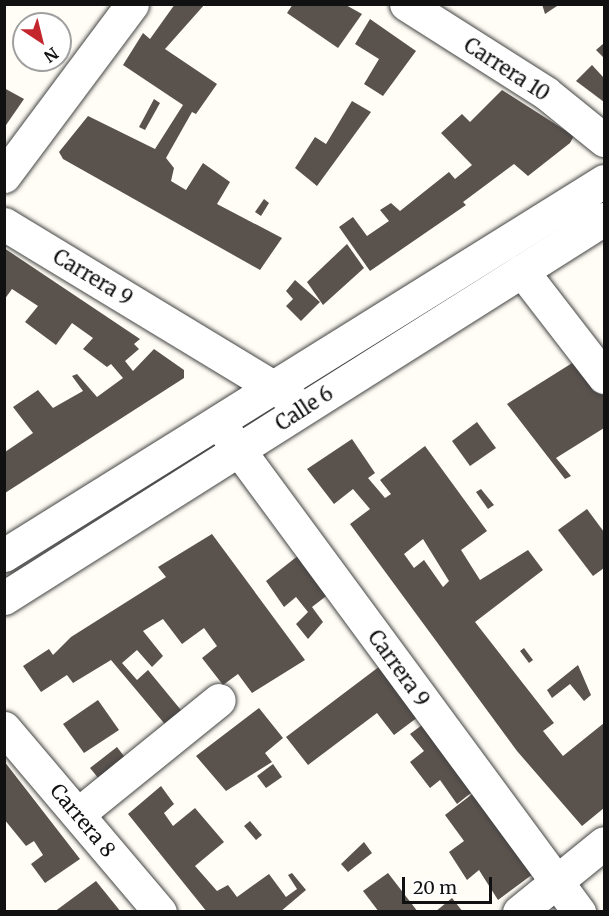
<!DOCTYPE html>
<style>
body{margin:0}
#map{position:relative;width:609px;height:916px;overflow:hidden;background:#fffdf5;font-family:Merriweather,serif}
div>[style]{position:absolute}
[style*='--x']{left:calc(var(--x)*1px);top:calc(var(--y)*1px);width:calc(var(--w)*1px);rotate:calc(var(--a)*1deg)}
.building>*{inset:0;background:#5a524d}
.roads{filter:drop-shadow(0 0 2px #444) drop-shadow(0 0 2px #444)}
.street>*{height:33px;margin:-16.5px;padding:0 16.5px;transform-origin:16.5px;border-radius:16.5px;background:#fff}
span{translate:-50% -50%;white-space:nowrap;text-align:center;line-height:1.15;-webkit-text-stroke:6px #fff;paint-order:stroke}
.street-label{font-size:20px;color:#111}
.frame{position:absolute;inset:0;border:6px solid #111;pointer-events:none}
.north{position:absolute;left:12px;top:12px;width:60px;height:60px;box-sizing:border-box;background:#fff;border:2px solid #a0a0a0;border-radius:50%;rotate:145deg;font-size:16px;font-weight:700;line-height:24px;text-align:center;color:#111}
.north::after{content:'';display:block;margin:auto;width:21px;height:27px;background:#c4262e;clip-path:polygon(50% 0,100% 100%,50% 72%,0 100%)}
.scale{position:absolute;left:402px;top:877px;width:90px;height:27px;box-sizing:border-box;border:3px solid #111;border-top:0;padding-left:8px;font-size:18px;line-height:21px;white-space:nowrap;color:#111;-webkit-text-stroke:4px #fff;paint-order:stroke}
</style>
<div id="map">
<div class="building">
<div style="clip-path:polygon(175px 4px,205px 4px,165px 49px,217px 84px,196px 114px,192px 112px,166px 158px,174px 168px,171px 181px,186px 190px,203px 163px,230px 182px,217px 204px,282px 238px,260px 270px,63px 159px,59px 152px,88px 116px,155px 149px,183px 105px,123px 65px,143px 33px,150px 39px)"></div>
<div style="clip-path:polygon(293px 4px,344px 4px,362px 14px,338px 48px,287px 13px)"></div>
<div style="clip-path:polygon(542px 4px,560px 4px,545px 14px)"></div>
<div style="clip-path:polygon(370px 19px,416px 51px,383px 96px,364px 84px,379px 59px,355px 44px)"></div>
<div style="clip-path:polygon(604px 43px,604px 58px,596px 50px)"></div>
<div style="clip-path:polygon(592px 65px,604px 78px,604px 102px,576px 81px)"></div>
<div style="clip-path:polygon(4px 88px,24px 99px,4px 128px)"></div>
<div style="clip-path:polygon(502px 90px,574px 136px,570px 143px,528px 176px,514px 164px,463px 202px,466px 205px,370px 271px,339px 227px,353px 217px,367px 236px,389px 221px,380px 210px,391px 203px,400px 211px,449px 172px,455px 179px,472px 165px,441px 133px,462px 114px,470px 122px)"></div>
<div style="clip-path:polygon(154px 99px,160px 103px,145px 130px,139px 127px)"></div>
<div style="clip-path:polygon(352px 101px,371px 112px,317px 186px,295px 168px,315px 137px,326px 144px)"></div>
<div style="clip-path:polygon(264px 199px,269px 203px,261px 216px,255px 212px)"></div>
<div style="clip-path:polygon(347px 244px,364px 268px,323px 305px,307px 282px)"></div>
<div style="clip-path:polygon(4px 248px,140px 339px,134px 344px,139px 349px,125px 361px,133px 371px,154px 349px,184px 370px,184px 378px,5px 493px,5px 452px,33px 433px,13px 407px,38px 390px,53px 408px,83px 391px,72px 376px,77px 374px,97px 397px,123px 378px,111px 364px,107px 367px,83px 349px,93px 338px,72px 323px,56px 345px,25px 322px,38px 306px,12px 289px,4px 300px)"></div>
<div style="clip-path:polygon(295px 280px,320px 302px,301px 321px,286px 306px,293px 299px,286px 291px)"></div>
<div style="clip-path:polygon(577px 360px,604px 385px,604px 428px,556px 458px,571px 476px,565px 479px,507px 404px)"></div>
<div style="clip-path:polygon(477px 422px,496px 448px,470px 466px,452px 441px)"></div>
<div style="clip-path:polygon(evenodd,352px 439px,375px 473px,368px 478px,385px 498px,391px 494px,380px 480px,425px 446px,487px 531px,461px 550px,480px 580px,528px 550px,543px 570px,475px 622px,554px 723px,543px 731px,563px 756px,604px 723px,604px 808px,582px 826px,517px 751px,350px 524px,370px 509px,353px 489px,334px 504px,307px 469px,352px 439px,423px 539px,449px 581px,443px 587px,424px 560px,414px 568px,404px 554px,423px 539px)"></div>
<div style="clip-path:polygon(481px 489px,494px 505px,488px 509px,476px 492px)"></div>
<div style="clip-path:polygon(587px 509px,604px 532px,604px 568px,593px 576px,558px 530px)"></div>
<div style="clip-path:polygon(212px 534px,305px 660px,252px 693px,238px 674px,223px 685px,202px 658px,217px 646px,204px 628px,182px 644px,163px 619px,143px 631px,163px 656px,152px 667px,137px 650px,122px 663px,137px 680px,148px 670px,185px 715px,169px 729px,111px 660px,73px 683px,67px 675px,41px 692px,23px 666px,49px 649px,53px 655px,71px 637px,166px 577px,158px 567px)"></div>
<div style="clip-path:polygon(304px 551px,334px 590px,312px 607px,323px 622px,308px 639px,296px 624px,308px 612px,296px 597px,284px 607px,266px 581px)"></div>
<div style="clip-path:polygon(524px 648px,533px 660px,529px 663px,520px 651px)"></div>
<div style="clip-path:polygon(384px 663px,422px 714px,394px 735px,377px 713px,308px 765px,286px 737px)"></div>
<div style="clip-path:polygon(578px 665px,591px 695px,584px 701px,570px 684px,552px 698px,547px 690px)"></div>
<div style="clip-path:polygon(98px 700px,119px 730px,84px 753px,63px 724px)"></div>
<div style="clip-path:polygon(259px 708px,283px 738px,265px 753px,272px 762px,226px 791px,196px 756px)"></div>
<div style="clip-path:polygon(426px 722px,476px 789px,457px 804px,440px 780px,430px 788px,410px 762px,424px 751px,410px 734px)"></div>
<div style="clip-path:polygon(117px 747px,130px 764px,104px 785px,90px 768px)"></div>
<div style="clip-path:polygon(4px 761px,80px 859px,45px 883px,31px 864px,43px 855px,34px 841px,26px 846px,4px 819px)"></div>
<div style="clip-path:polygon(273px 764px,282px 777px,266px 788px,257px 776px)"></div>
<div style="clip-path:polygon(161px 786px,174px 804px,164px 813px,173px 826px,195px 808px,224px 842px,195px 866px,217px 891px,228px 885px,237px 897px,269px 874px,286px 897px,297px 889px,288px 875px,292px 873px,306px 890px,280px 912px,207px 912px,128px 814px)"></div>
<div style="clip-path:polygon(480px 788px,533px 874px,498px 900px,479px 870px,467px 880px,449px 852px,464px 841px,445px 815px)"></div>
<div style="clip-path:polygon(250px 821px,262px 835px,256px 840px,244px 826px)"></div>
<div style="clip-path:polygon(364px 842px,372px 853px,348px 872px,341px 864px)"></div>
<div style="clip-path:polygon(388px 873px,418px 912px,379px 912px,363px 891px)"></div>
<div style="clip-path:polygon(96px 881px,121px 912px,54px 912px)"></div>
<div style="clip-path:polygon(452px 898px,463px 912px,435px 912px)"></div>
</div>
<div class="roads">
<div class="street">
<div style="--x:406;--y:4;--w:166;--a:32.4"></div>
<div style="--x:546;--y:93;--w:75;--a:39"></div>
<div style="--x:4;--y:176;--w:214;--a:-53.3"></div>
<div style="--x:4;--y:224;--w:334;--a:31.2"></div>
<div style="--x:522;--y:271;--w:134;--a:52.3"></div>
<div style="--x:227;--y:434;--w:594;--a:53.63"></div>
<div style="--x:4;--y:555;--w:707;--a:-31.94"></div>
<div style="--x:4;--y:598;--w:710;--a:-32.28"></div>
<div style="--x:4;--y:728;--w:241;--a:49.7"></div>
<div style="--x:78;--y:814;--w:181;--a:-39"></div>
<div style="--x:519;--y:912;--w:109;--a:-39.1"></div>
</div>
</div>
<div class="street-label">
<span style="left:507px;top:69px;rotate:33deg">Carrera 10</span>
<span style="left:93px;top:277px;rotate:31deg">Carrera 9</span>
<span style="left:304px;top:408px;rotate:-33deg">Calle 6</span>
<span style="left:399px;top:668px;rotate:54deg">Carrera 9</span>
<span style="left:83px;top:820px;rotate:50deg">Carrera 8</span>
</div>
<div class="frame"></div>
<div class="north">N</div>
<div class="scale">20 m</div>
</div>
